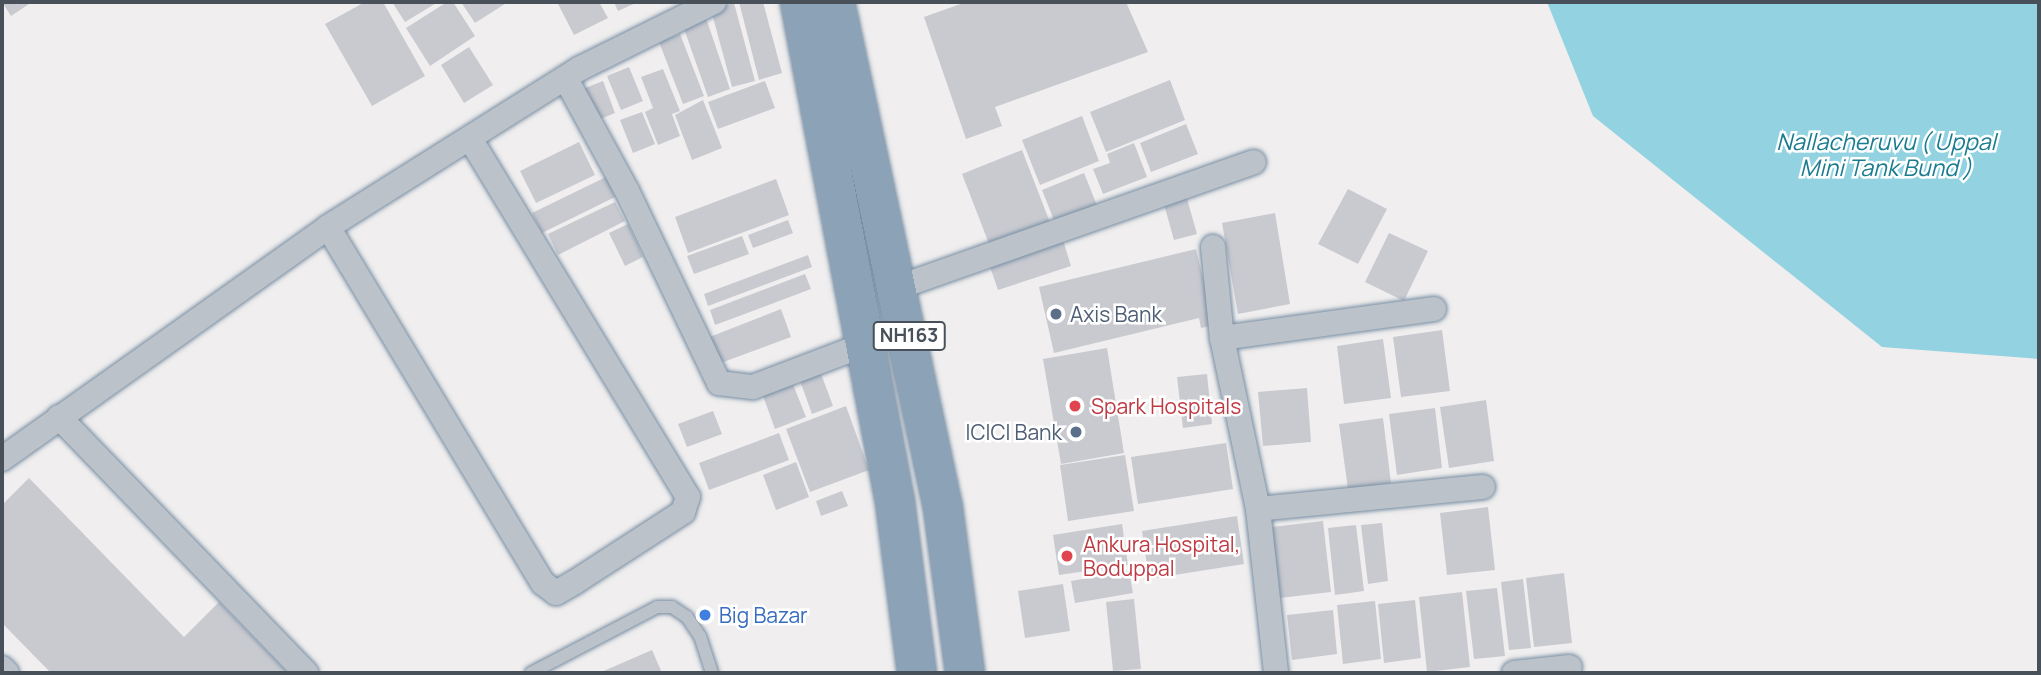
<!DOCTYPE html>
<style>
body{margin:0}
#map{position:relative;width:2041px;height:675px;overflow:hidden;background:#f0eeee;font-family:Manrope,sans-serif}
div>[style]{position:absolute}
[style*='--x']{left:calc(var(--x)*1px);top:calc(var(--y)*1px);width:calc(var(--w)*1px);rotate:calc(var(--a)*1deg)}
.water>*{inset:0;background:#93d3e1}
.building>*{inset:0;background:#c9cad0}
.roads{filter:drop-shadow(0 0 2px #768da3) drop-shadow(0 0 2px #768da3)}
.lane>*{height:12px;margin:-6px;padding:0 6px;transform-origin:6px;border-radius:6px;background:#bbc2c9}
.street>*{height:24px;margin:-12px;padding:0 12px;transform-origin:12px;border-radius:12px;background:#bbc2c9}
.highway>*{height:38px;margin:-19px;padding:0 19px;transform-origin:19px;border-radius:19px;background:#8ba2b7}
.dots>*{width:19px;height:19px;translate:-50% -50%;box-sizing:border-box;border:4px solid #fff;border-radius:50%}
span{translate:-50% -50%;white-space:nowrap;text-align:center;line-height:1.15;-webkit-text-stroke:5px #fff;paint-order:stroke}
.shield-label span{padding:2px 5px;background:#fff;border:2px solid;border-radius:5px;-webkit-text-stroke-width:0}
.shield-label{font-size:19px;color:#485159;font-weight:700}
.service-label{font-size:21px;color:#4e5e75}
.left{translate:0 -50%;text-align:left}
.right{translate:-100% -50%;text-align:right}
.health-label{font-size:21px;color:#be3a42}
.shop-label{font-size:21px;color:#366cbe}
.water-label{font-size:23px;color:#1b7c90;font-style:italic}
.frame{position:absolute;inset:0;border:4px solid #485159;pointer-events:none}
</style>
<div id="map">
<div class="water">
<div style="clip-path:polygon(1547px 2px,2039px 2px,2039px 359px,1882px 347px,1593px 116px)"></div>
</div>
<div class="building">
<div style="clip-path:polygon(2px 2px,32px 2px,11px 16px)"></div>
<div style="clip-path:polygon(365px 2px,383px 2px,425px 76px,372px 106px,325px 24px)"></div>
<div style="clip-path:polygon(392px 2px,438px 2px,405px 22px)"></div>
<div style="clip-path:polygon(447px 2px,453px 2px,475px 36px,430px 66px,406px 28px)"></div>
<div style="clip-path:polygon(461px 2px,508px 2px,475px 23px)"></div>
<div style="clip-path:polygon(557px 2px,599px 2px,608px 18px,574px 35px)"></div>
<div style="clip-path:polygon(614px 2px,638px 2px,618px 11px)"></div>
<div style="clip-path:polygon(739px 2px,763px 2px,782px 73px,759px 80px)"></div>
<div style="clip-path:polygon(966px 2px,1126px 2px,1148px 52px,995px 107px,1002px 126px,966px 139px,924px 17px)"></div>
<div style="clip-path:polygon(734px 3px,755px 81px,732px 87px,711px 10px)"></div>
<div style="clip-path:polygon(705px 15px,730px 89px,708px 97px,682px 23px)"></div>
<div style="clip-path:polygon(680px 34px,704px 96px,683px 104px,659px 42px)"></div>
<div style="clip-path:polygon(469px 47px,493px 85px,464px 103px,441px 65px)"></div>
<div style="clip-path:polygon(629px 67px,643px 101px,621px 110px,607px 76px)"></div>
<div style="clip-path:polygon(663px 69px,680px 111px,672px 114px,680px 136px,658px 145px,645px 112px,653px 108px,641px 77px)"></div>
<div style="clip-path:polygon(1170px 80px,1185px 120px,1106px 152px,1090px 112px)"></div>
<div style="clip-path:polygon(603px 81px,615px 113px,593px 122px,580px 90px)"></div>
<div style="clip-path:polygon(765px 81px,775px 108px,718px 129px,708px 102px)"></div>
<div style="clip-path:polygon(703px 100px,722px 148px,692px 160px,675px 115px)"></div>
<div style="clip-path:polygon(642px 112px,655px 144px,633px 153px,620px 120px)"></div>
<div style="clip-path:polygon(1082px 116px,1099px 161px,1040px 185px,1022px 140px)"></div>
<div style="clip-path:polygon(1186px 124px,1198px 154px,1151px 172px,1140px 143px)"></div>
<div style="clip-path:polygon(579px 142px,595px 175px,536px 203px,520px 171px)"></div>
<div style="clip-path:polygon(1134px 143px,1147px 177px,1103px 194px,1093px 169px,1110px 163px,1107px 154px)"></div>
<div style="clip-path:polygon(1022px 150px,1051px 225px,991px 249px,962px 174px)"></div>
<div style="clip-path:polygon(1084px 173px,1098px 208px,1056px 225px,1042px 190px)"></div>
<div style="clip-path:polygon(606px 177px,615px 197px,542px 233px,532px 213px)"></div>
<div style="clip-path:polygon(776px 179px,789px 215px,688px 253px,675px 217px)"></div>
<div style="clip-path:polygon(1348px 189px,1387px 209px,1358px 264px,1318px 244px)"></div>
<div style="clip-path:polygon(1186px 195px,1197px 234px,1174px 240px,1163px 201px)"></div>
<div style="clip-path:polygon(615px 202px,625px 221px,558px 255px,548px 234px)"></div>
<div style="clip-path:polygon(1275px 213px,1290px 304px,1238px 314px,1222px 223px)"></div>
<div style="clip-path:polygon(788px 220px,793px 233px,753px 248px,748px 235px)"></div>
<div style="clip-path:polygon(628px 224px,643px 257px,625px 266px,609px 233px)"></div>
<div style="clip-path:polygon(1389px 233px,1428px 251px,1404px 301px,1365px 282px)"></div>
<div style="clip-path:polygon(742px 236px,749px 254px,694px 274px,687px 256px)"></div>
<div style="clip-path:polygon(1062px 237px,1071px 266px,998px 290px,988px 261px)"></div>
<div style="clip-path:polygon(1196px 249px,1214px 325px,1201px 328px,1199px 318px,1054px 353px,1039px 287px)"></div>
<div style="clip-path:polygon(808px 255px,812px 267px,708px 306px,704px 294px)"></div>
<div style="clip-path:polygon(805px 274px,811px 289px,715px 325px,710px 310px)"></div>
<div style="clip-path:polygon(781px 309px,791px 337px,718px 364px,707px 338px)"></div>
<div style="clip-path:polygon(1442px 330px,1450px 391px,1401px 397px,1393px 337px)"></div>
<div style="clip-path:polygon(1383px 339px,1391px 398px,1344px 404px,1337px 346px)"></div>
<div style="clip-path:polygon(1107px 348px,1124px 453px,1061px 464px,1043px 359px)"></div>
<div style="clip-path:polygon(820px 371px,833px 406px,812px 414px,799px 378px)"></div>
<div style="clip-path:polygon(1207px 374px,1212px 424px,1183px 428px,1177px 377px)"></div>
<div style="clip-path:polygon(792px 382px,806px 417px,775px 429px,762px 393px)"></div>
<div style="clip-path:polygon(1307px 388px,1311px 442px,1263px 446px,1258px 392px)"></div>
<div style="clip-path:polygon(1486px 400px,1494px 461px,1449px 468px,1440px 407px)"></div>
<div style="clip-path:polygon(846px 406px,869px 470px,810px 492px,786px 429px)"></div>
<div style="clip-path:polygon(1435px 408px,1442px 468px,1397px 475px,1389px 414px)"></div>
<div style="clip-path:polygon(713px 411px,722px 434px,687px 447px,678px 424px)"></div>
<div style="clip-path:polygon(1383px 418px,1391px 483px,1348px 489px,1339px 424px)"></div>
<div style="clip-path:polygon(779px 433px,789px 460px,709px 490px,699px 463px)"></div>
<div style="clip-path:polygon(1226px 443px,1233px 489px,1138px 504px,1131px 457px)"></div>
<div style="clip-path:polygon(1125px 455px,1134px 511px,1068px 521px,1060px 465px)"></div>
<div style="clip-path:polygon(796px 462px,809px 497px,776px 510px,763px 475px)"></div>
<div style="clip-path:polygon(29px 478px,184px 637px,219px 602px,288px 673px,51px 673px,2px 623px,2px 505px)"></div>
<div style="clip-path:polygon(842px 491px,848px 506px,821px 516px,816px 501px)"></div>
<div style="clip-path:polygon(1488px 507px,1495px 570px,1447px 575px,1440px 513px)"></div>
<div style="clip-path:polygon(1237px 516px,1244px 564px,1149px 579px,1142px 531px)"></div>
<div style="clip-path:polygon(1323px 521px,1331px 592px,1280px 598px,1272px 527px)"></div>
<div style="clip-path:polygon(1382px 523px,1388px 581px,1368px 584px,1361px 525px)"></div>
<div style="clip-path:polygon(1122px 524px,1128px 565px,1059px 575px,1053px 535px)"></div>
<div style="clip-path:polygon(1356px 525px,1364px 591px,1335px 595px,1328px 528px)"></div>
<div style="clip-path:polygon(1129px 571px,1133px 593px,1075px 603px,1071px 581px)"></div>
<div style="clip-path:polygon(1564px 573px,1572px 643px,1534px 647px,1526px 578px)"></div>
<div style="clip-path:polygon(1523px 579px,1531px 648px,1509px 650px,1501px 582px)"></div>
<div style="clip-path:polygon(1063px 584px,1070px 631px,1025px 638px,1018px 591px)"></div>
<div style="clip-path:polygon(1497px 588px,1505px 656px,1474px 659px,1466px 591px)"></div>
<div style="clip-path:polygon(1462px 592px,1470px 667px,1427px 672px,1419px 597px)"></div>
<div style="clip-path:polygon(1134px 599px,1141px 669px,1113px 671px,1106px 602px)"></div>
<div style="clip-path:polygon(1415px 600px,1421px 658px,1384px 663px,1378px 604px)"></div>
<div style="clip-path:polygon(1375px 601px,1381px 659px,1343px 664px,1337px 605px)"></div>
<div style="clip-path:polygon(1333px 610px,1337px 654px,1292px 660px,1287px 615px)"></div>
<div style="clip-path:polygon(652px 650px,662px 673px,599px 673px)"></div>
</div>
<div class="roads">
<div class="lane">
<div style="--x:531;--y:673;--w:142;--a:-27.6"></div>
<div style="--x:657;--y:607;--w:15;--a:0"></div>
<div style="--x:672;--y:607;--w:18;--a:34"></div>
<div style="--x:687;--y:617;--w:23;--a:56"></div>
<div style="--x:700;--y:636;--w:39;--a:72"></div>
</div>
<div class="street">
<div style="--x:566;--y:79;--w:128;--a:61.4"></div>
<div style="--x:627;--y:191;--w:213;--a:64.4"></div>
<div style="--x:719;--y:383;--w:34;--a:7"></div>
<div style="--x:753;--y:387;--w:121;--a:-20.8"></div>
<div style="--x:328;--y:227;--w:416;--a:58.9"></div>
<div style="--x:543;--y:583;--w:16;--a:38"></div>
<div style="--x:556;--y:593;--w:22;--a:-30"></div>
<div style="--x:575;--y:582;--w:129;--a:-32.9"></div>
<div style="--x:683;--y:512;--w:16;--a:-72"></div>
<div style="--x:688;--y:497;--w:420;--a:-121.3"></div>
<div style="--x:1213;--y:247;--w:91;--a:84.4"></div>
<div style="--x:1222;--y:338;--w:175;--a:78.1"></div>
<div style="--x:1258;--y:509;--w:165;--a:83.7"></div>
<div style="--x:899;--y:287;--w:376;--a:-19.4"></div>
<div style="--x:1222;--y:338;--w:214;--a:-7.8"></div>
<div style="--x:59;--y:417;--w:356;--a:46"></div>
<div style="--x:2;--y:459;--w:400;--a:-35.4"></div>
<div style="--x:328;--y:227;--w:297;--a:-32.2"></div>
<div style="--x:579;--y:69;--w:151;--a:-26.4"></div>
<div style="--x:1258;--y:509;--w:226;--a:-5.6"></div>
<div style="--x:2;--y:668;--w:7;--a:45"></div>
<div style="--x:1514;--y:673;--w:56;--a:-6.1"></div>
</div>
<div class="highway">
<div style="--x:800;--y:2;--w:509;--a:79.24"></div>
<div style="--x:895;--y:502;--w:172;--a:82.7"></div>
<div style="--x:835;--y:2;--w:517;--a:77.95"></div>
<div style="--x:943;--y:508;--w:166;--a:82.4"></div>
</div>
</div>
<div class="dots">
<div style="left:1056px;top:314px;background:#5c6f8a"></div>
<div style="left:1075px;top:406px;background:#e0444e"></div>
<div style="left:1076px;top:432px;background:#5c6f8a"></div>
<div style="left:1067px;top:556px;background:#e0444e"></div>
<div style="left:705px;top:615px;background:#3f7fe0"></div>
</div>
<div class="shield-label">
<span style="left:909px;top:336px">NH163</span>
</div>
<div class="service-label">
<span class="left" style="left:1070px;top:314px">Axis Bank</span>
<span class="right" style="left:1062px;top:432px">ICICI Bank</span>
</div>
<div class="health-label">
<span class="left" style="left:1091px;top:406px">Spark Hospitals</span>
<span class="left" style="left:1083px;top:556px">Ankura Hospital,<br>Boduppal</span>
</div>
<div class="shop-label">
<span class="left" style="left:719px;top:615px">Big Bazar</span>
</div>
<div class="water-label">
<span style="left:1886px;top:154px">Nallacheruvu ( Uppal<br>Mini Tank Bund )</span>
</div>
<div class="frame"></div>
</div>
